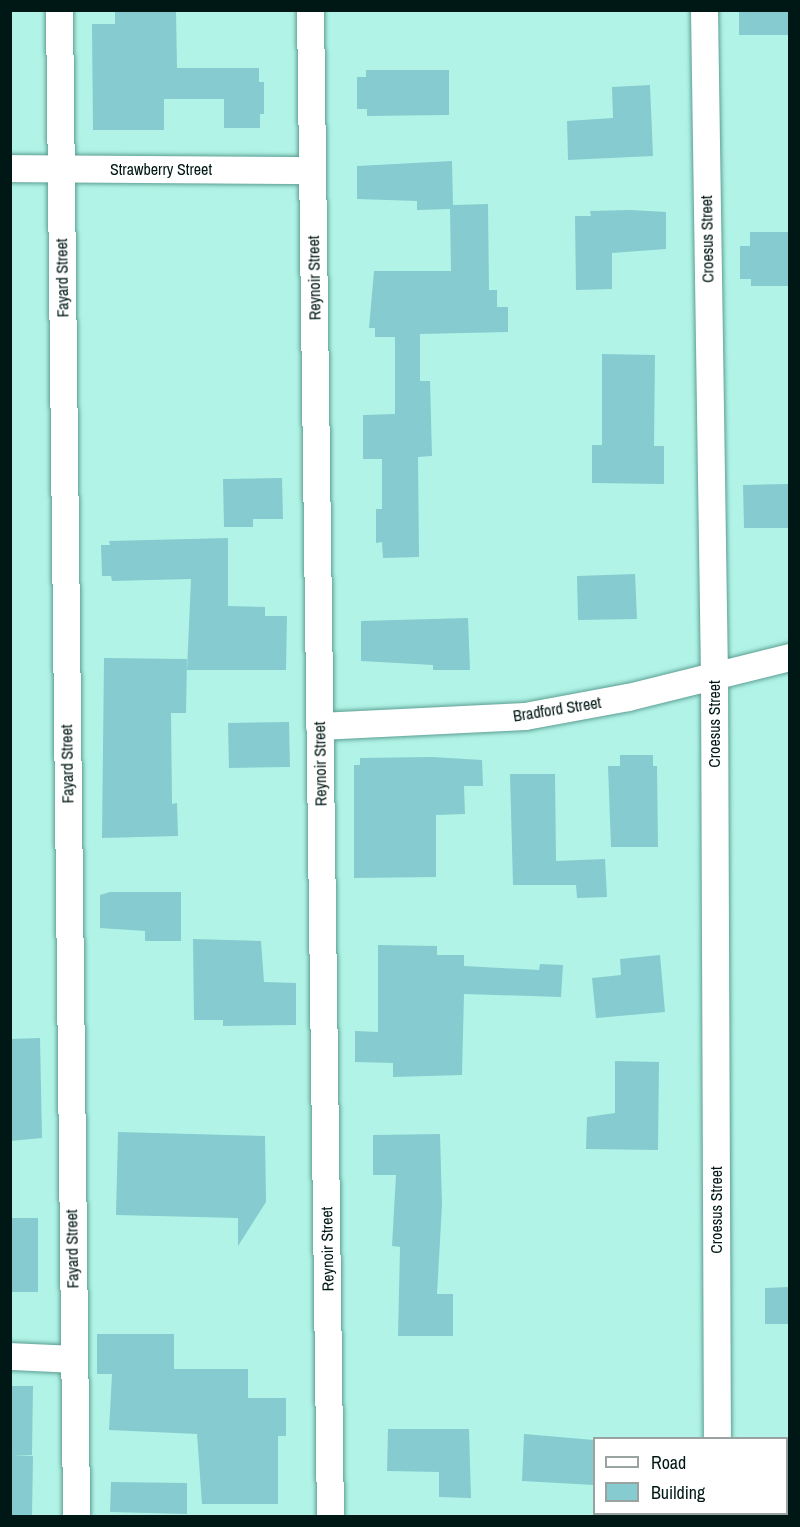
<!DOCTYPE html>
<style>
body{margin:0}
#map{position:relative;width:800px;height:1527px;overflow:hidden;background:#b1f4e7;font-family:"Archivo Narrow",sans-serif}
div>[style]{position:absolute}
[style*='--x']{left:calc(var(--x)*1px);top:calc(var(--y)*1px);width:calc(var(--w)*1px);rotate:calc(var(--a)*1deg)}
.building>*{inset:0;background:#86cbd0}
.roads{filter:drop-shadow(0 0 2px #5d9e93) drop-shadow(0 0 2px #5d9e93)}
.minor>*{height:27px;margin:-13.5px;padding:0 13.5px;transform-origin:13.5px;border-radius:13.5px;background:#fff}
span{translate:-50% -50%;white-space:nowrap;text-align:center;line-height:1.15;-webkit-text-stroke:6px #fff;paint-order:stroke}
.street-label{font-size:16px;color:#001815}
.frame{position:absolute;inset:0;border:12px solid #001815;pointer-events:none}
.legend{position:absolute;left:593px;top:1437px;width:195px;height:78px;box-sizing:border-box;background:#fff;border:2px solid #99a3a1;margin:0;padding:8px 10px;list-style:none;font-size:18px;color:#001815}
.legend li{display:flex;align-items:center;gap:12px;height:30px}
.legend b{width:30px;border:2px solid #99a3a1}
</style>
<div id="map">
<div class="building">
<div style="clip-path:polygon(176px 10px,177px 68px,259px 68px,259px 82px,264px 82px,264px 114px,260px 114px,260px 128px,224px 128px,224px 99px,164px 99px,164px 130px,93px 130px,92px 24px,115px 24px,115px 12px)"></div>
<div style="clip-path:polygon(739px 10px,789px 10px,789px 35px,739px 35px)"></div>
<div style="clip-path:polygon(366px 70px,449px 70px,449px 115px,367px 116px,367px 109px,357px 109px,357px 77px,366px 77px)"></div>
<div style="clip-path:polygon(650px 85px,653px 156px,568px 160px,567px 121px,613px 118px,612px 87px)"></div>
<div style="clip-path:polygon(452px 161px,453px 205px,488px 204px,489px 290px,497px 290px,497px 307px,508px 307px,508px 332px,420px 334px,420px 381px,430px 381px,432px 456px,418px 457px,419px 557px,383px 558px,382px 542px,376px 543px,376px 509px,382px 509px,382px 459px,363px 459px,363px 415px,395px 414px,395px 337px,375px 337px,375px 328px,369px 328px,374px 271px,451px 271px,450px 209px,417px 210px,417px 201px,357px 199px,357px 166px)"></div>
<div style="clip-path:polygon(631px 210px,666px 212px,666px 249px,612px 253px,612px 289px,576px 290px,575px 216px,591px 216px,590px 211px)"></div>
<div style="clip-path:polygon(750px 232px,789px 232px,789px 286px,751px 286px,751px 279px,740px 279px,740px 246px,750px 246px)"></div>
<div style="clip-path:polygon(602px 354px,655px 355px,654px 446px,664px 446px,664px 484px,592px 483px,592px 445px,602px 445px)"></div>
<div style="clip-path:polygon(282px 478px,283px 519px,253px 519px,253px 527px,224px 527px,223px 479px)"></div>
<div style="clip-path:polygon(789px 484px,789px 528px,744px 528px,743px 485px)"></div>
<div style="clip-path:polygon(228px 538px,228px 606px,265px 607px,265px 616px,287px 616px,286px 670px,187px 670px,191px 579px,112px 581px,111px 576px,102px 576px,101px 545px,110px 545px,109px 541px)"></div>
<div style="clip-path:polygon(635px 574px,637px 619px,578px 620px,577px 576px)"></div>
<div style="clip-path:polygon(468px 618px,470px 670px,433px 670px,433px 665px,361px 661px,361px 621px)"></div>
<div style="clip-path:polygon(104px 658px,187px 659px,186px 713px,171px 713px,172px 804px,177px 803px,178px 836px,102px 838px)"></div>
<div style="clip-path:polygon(289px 722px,290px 767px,229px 768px,228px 723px)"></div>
<div style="clip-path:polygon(620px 755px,653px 755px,653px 766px,657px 766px,658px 847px,611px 847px,608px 766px,620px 766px)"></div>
<div style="clip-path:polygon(432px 757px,482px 760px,483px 786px,464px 786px,465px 814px,436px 815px,436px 877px,354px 878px,354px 765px,360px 765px,360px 758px)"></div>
<div style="clip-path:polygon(510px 774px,555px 774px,556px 861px,605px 859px,607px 897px,577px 898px,576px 885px,513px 885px)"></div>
<div style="clip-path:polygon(110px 892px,181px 892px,181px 941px,145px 941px,145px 931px,100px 928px,100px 895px)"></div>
<div style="clip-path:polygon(193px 939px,261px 941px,264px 982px,296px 983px,296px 1025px,223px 1026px,223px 1020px,194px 1020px)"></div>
<div style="clip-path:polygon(378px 945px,437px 946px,437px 955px,464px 955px,464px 966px,539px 970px,540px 964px,563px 965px,561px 997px,464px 994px,462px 1075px,393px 1077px,393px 1063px,355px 1062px,355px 1031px,378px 1032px)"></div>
<div style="clip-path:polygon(660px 955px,665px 1012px,596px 1018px,592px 978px,621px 975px,620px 959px)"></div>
<div style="clip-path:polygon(40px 1038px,42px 1138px,10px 1141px,10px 1039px)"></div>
<div style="clip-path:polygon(615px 1061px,659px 1062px,658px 1150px,586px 1149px,587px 1117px,615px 1113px)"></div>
<div style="clip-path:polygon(118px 1132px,265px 1136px,266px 1202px,238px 1246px,238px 1218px,116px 1215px)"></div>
<div style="clip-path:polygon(440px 1134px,442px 1205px,437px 1294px,453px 1294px,453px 1336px,398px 1336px,400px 1247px,392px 1246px,396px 1175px,373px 1175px,373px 1135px)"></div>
<div style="clip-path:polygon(10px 1218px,38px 1218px,38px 1292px,10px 1292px)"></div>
<div style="clip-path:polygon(789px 1287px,789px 1324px,765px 1324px,765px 1288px)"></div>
<div style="clip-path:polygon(97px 1334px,174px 1334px,174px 1369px,248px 1369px,248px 1398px,286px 1398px,286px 1436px,278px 1436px,278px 1504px,202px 1504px,197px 1434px,109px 1430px,112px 1374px,97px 1374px)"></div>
<div style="clip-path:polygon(10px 1386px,33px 1386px,32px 1455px,13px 1455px,33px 1456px,32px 1516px,10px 1516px)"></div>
<div style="clip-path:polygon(388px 1429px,469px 1429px,471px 1498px,439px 1497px,439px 1472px,387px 1471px)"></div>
<div style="clip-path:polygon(524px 1434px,594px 1440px,594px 1485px,522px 1481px)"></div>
<div style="clip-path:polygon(111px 1482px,187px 1483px,187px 1514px,110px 1512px)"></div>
</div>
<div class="roads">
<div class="minor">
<div style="--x:59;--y:10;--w:1506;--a:89.35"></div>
<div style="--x:310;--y:10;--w:1506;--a:89.24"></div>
<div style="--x:704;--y:10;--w:664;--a:89.14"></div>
<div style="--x:714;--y:674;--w:764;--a:89.78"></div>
<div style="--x:10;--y:168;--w:302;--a:0.4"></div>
<div style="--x:319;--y:726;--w:206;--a:-2.8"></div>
<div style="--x:525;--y:716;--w:105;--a:-10.5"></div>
<div style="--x:628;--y:697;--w:167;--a:-13.9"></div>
<div style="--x:10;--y:1356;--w:63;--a:2.7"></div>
<div style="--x:718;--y:1514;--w:2;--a:90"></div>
</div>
</div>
<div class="street-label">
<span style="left:161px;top:169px">Strawberry Street</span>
<span style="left:707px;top:239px;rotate:-91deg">Croesus Street</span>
<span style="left:62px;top:278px;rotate:-91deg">Fayard Street</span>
<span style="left:314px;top:278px;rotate:-91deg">Reynoir Street</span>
<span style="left:557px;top:709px;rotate:-9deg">Bradford Street</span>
<span style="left:714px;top:724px;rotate:-90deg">Croesus Street</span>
<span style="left:67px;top:764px;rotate:-91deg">Fayard Street</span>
<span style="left:320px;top:764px;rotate:-91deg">Reynoir Street</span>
<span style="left:716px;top:1210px;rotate:-90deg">Croesus Street</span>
<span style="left:72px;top:1249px;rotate:-91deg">Fayard Street</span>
<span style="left:327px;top:1249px;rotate:-91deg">Reynoir Street</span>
</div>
<div class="frame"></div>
<ul class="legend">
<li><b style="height:8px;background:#fff"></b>Road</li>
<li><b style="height:16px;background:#86cbd0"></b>Building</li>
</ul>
</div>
